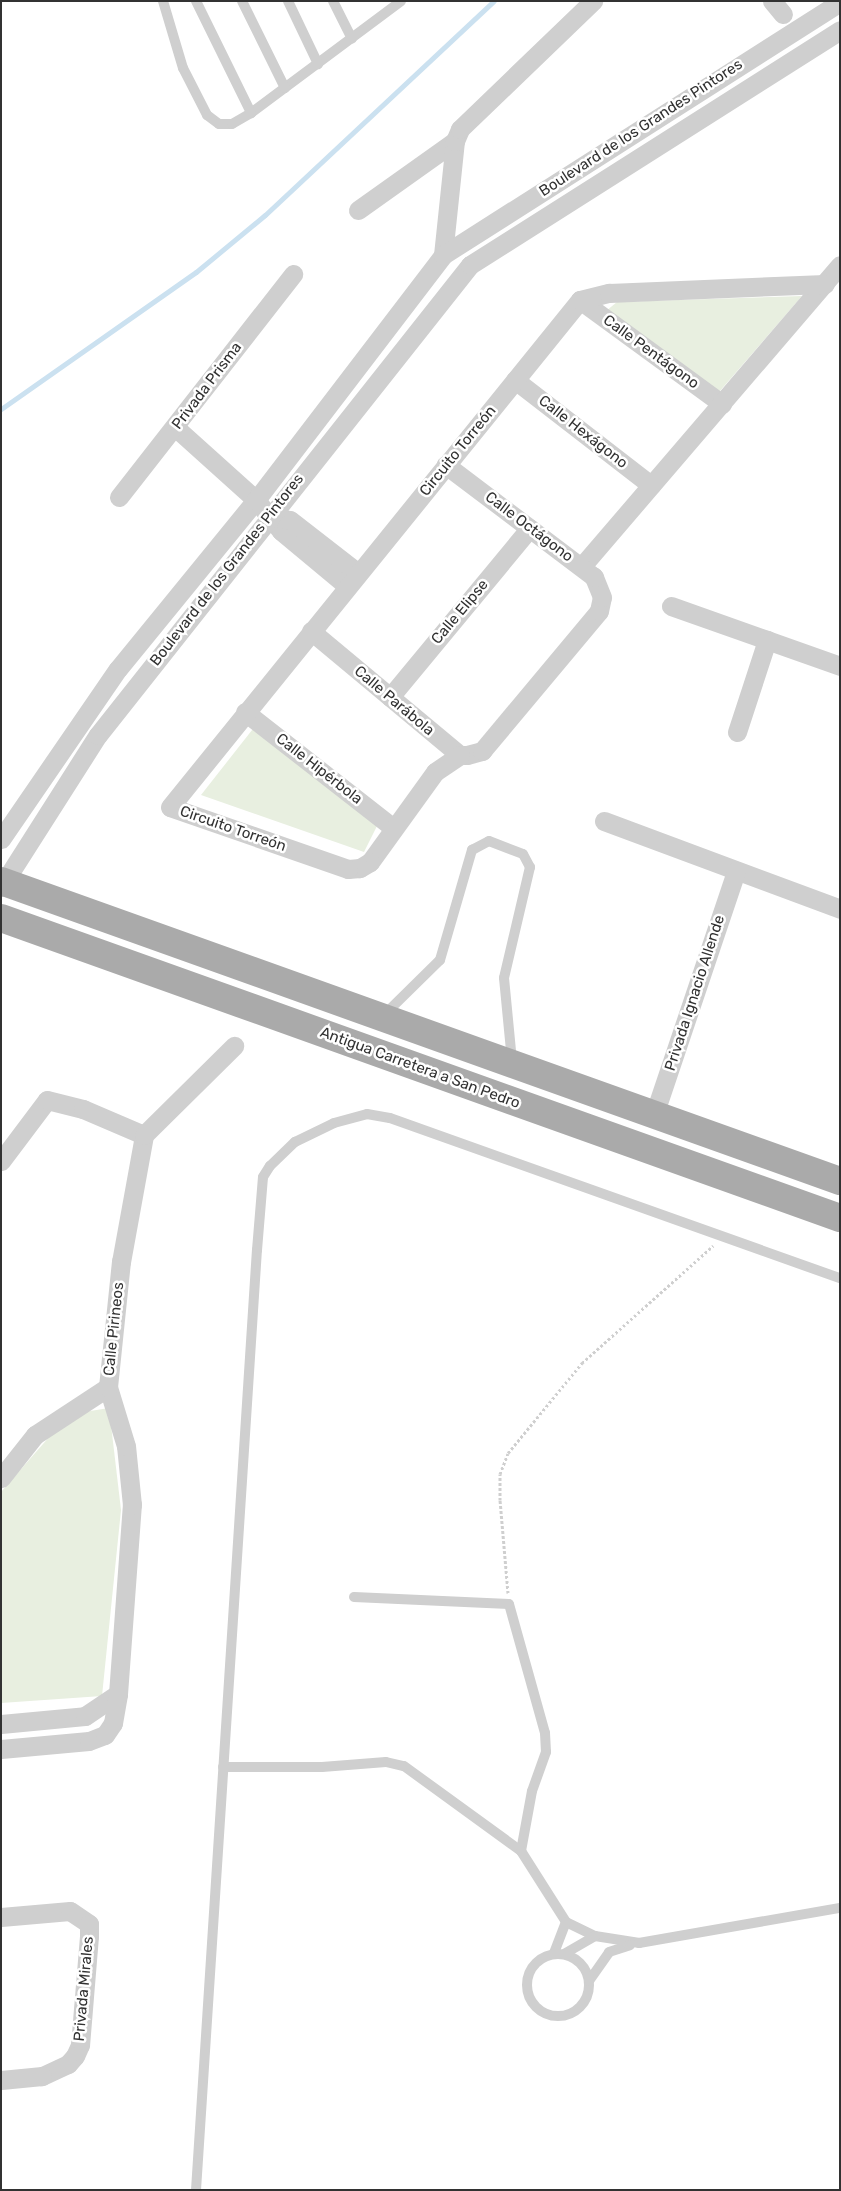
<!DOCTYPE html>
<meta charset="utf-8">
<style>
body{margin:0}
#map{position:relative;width:841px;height:2191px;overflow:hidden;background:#fff;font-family:Rubik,sans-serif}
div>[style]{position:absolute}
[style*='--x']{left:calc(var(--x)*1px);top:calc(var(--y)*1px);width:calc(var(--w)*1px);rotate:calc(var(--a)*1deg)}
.green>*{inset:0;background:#e8efe0}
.stream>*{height:5px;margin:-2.5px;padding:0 2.5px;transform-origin:2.5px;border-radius:2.5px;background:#cbe1f0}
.path>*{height:3px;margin-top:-1.5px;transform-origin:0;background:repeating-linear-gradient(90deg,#cfcfcf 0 2.5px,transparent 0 5px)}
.lane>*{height:10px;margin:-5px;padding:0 5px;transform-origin:5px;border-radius:5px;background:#cfcfcf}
.lane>.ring{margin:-5px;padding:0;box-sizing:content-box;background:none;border:10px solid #cfcfcf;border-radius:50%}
.street>*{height:19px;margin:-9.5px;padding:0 9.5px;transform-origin:9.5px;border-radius:9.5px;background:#cfcfcf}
.primary>*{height:28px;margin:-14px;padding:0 14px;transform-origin:14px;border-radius:14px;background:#aaa}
span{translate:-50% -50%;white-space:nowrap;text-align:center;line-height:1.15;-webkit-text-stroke:5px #fff;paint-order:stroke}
.street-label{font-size:15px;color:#323232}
.frame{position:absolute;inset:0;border:2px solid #323232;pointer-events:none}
</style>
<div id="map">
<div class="green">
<div style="clip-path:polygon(802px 296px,719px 392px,606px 311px,617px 302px)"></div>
<div style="clip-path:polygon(256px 725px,378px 824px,364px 852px,201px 795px)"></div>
<div style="clip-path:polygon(109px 1408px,121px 1510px,102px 1696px,1px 1703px,1px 1492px,50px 1436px,84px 1412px)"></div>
</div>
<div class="stream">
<div style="--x:1;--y:409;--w:238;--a:-35.1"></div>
<div style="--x:196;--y:272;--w:89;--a:-39.6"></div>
<div style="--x:265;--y:215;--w:313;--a:-43.1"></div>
</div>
<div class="path">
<div style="--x:508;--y:1593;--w:93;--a:-94.9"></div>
<div style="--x:500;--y:1500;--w:26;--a:-90"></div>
<div style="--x:500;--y:1474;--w:22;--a:-69"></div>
<div style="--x:508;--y:1453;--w:117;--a:-50.6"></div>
<div style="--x:582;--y:1363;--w:176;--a:-41.8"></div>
</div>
<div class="lane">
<div style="--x:163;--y:1;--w:70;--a:73.4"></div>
<div style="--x:183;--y:68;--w:53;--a:62.9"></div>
<div style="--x:207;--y:115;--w:15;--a:37"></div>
<div style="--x:219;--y:124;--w:13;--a:0"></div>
<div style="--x:232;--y:124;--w:22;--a:-30"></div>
<div style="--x:251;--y:113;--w:187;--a:-36.7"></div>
<div style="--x:196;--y:1;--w:125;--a:63.8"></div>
<div style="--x:242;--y:1;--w:97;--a:63.7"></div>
<div style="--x:288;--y:1;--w:70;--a:64.5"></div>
<div style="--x:333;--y:1;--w:42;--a:63.4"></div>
<div style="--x:383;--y:1016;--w:80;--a:-44.5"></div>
<div style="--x:440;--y:960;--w:115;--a:-73.8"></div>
<div style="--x:472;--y:850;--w:19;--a:-28"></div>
<div style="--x:489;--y:841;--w:36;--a:21"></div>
<div style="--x:523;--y:854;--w:15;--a:62"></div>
<div style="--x:530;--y:867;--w:114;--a:103.2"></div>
<div style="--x:504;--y:978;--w:83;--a:84.5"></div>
<div style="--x:354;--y:1597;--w:155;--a:2.6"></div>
<div style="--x:509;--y:1604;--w:134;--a:74.4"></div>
<div style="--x:545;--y:1733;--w:19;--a:87"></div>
<div style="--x:546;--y:1752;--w:41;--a:109.7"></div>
<div style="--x:532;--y:1791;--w:61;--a:100.4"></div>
<div style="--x:223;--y:1767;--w:99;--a:0"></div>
<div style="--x:322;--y:1767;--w:64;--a:-4.5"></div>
<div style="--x:386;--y:1762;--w:18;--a:13"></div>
<div style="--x:404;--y:1766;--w:145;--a:36"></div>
<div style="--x:521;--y:1851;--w:84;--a:57.6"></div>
<div style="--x:566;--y:1922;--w:32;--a:26"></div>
<div style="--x:595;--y:1936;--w:45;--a:9"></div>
<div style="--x:639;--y:1943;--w:204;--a:-9.9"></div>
<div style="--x:554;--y:1953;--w:33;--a:-69"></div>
<div class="ring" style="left:527px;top:1954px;width:52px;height:52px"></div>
<div style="--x:564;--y:1954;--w:36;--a:-30"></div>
<div style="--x:589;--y:1981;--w:35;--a:-55"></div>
<div style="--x:609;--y:1952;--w:22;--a:-18"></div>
<div style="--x:196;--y:2190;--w:942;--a:-86.29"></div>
<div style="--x:257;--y:1250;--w:73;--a:-85.3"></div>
<div style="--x:263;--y:1177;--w:13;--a:-58"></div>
<div style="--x:270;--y:1166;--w:35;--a:-44"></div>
<div style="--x:295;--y:1142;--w:43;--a:-26"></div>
<div style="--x:334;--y:1123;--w:34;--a:-15"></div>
<div style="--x:367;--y:1114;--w:23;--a:10"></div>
<div style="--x:390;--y:1118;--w:478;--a:19.6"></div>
</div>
<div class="street">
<div style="--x:772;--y:1;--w:17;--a:50"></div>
<div style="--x:358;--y:210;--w:119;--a:-35.4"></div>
<div style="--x:443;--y:255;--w:115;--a:-84"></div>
<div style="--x:455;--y:141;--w:13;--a:-67"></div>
<div style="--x:460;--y:129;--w:185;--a:-43.9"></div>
<div style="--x:580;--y:300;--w:176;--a:36.2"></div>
<div style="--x:515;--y:380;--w:172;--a:37.7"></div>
<div style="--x:176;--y:428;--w:108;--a:42"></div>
<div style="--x:256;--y:500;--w:40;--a:51"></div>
<div style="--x:281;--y:531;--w:86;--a:39.8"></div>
<div style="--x:119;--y:497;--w:283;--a:-52"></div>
<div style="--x:269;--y:516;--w:21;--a:11"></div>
<div style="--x:290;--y:520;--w:86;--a:37.9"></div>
<div style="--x:582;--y:566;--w:396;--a:-49.4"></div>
<div style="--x:671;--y:606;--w:179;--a:19.5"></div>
<div style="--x:311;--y:631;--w:194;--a:39.8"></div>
<div style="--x:460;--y:755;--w:7;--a:0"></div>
<div style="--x:467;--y:755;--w:16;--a:-15"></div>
<div style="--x:482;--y:751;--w:182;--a:-50.1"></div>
<div style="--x:599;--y:611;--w:14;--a:-78"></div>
<div style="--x:602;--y:597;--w:22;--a:-112"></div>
<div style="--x:594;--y:577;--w:186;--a:-142.9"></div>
<div style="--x:390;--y:697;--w:219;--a:-50.4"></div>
<div style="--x:245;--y:712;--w:187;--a:38"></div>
<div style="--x:737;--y:732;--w:97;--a:-71.9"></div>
<div style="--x:460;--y:755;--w:30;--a:146"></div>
<div style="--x:435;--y:772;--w:111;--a:125.8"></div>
<div style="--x:370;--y:862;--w:12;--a:149"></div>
<div style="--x:360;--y:868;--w:12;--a:175"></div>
<div style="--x:348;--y:869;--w:188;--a:-160.8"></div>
<div style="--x:170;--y:807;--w:652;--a:-51.04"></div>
<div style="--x:580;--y:300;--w:30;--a:-14"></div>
<div style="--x:609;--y:293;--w:216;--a:-2.4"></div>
<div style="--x:604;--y:821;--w:252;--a:20.4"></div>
<div style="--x:1;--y:839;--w:206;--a:-55.5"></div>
<div style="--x:118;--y:669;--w:218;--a:-50.8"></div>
<div style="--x:256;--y:500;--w:308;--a:-52.6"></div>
<div style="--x:443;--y:255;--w:471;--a:-32.5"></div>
<div style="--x:1;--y:887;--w:180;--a:-57.5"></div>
<div style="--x:98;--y:735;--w:599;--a:-51.64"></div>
<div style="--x:470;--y:265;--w:438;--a:-32.4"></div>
<div style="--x:654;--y:1115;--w:257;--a:-71.4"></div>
<div style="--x:1;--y:1161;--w:76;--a:-53"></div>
<div style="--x:47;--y:1100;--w:37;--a:14"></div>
<div style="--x:83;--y:1109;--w:66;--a:23.1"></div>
<div style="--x:1;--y:1478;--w:55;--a:-51.7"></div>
<div style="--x:35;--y:1435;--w:87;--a:-33.3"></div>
<div style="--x:1;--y:1724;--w:84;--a:-5.4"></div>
<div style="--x:85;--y:1716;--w:40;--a:-34"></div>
<div style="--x:1;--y:1749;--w:88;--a:-5.2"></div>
<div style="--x:89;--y:1741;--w:17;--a:-21"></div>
<div style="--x:105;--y:1735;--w:14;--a:-56"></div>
<div style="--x:113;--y:1723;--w:29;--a:-80"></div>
<div style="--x:118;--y:1694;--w:190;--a:-85.8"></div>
<div style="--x:132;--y:1505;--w:59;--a:-95.8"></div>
<div style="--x:126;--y:1446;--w:62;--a:-107"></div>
<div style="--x:108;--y:1387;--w:126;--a:-84.1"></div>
<div style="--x:121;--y:1262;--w:129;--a:-79.7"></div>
<div style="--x:144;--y:1135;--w:127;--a:-44.7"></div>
<div style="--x:1;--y:1917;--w:69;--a:-5"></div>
<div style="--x:70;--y:1911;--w:23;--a:34"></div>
<div style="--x:89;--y:1924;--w:12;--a:90"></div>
<div style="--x:89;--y:1936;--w:109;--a:94.7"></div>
<div style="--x:80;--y:2045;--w:12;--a:114"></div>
<div style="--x:75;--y:2056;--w:11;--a:131"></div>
<div style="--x:68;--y:2064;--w:29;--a:155"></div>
<div style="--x:42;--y:2076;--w:41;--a:174.4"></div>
</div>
<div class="primary">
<div style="--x:1;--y:881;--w:891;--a:19.68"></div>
<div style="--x:1;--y:918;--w:891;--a:19.68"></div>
</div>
<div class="street-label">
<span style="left:641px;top:128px;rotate:-33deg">Boulevard de los Grandes Pintores</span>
<span style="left:651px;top:352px;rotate:36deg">Calle Pentágono</span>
<span style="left:207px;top:386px;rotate:-53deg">Privada Prisma</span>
<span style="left:583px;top:432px;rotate:38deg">Calle Hexágono</span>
<span style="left:458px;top:451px;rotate:-51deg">Circuito Torreón</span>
<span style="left:529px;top:527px;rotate:37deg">Calle Octágono</span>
<span style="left:227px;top:570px;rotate:-52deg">Boulevard de los Grandes Pintores</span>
<span style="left:460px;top:612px;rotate:-50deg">Calle Elipse</span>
<span style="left:394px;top:701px;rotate:40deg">Calle Parábola</span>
<span style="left:319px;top:769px;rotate:38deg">Calle Hipérbola</span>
<span style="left:233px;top:829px;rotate:19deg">Circuito Torreón</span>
<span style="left:695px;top:993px;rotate:-72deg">Privada Ignacio Allende</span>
<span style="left:420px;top:1068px;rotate:20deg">Antigua Carretera a San Pedro</span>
<span style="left:114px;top:1329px;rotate:-84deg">Calle Pirineos</span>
<span style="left:84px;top:1989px;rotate:-85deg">Privada Mirales</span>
</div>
<div class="frame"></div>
</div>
